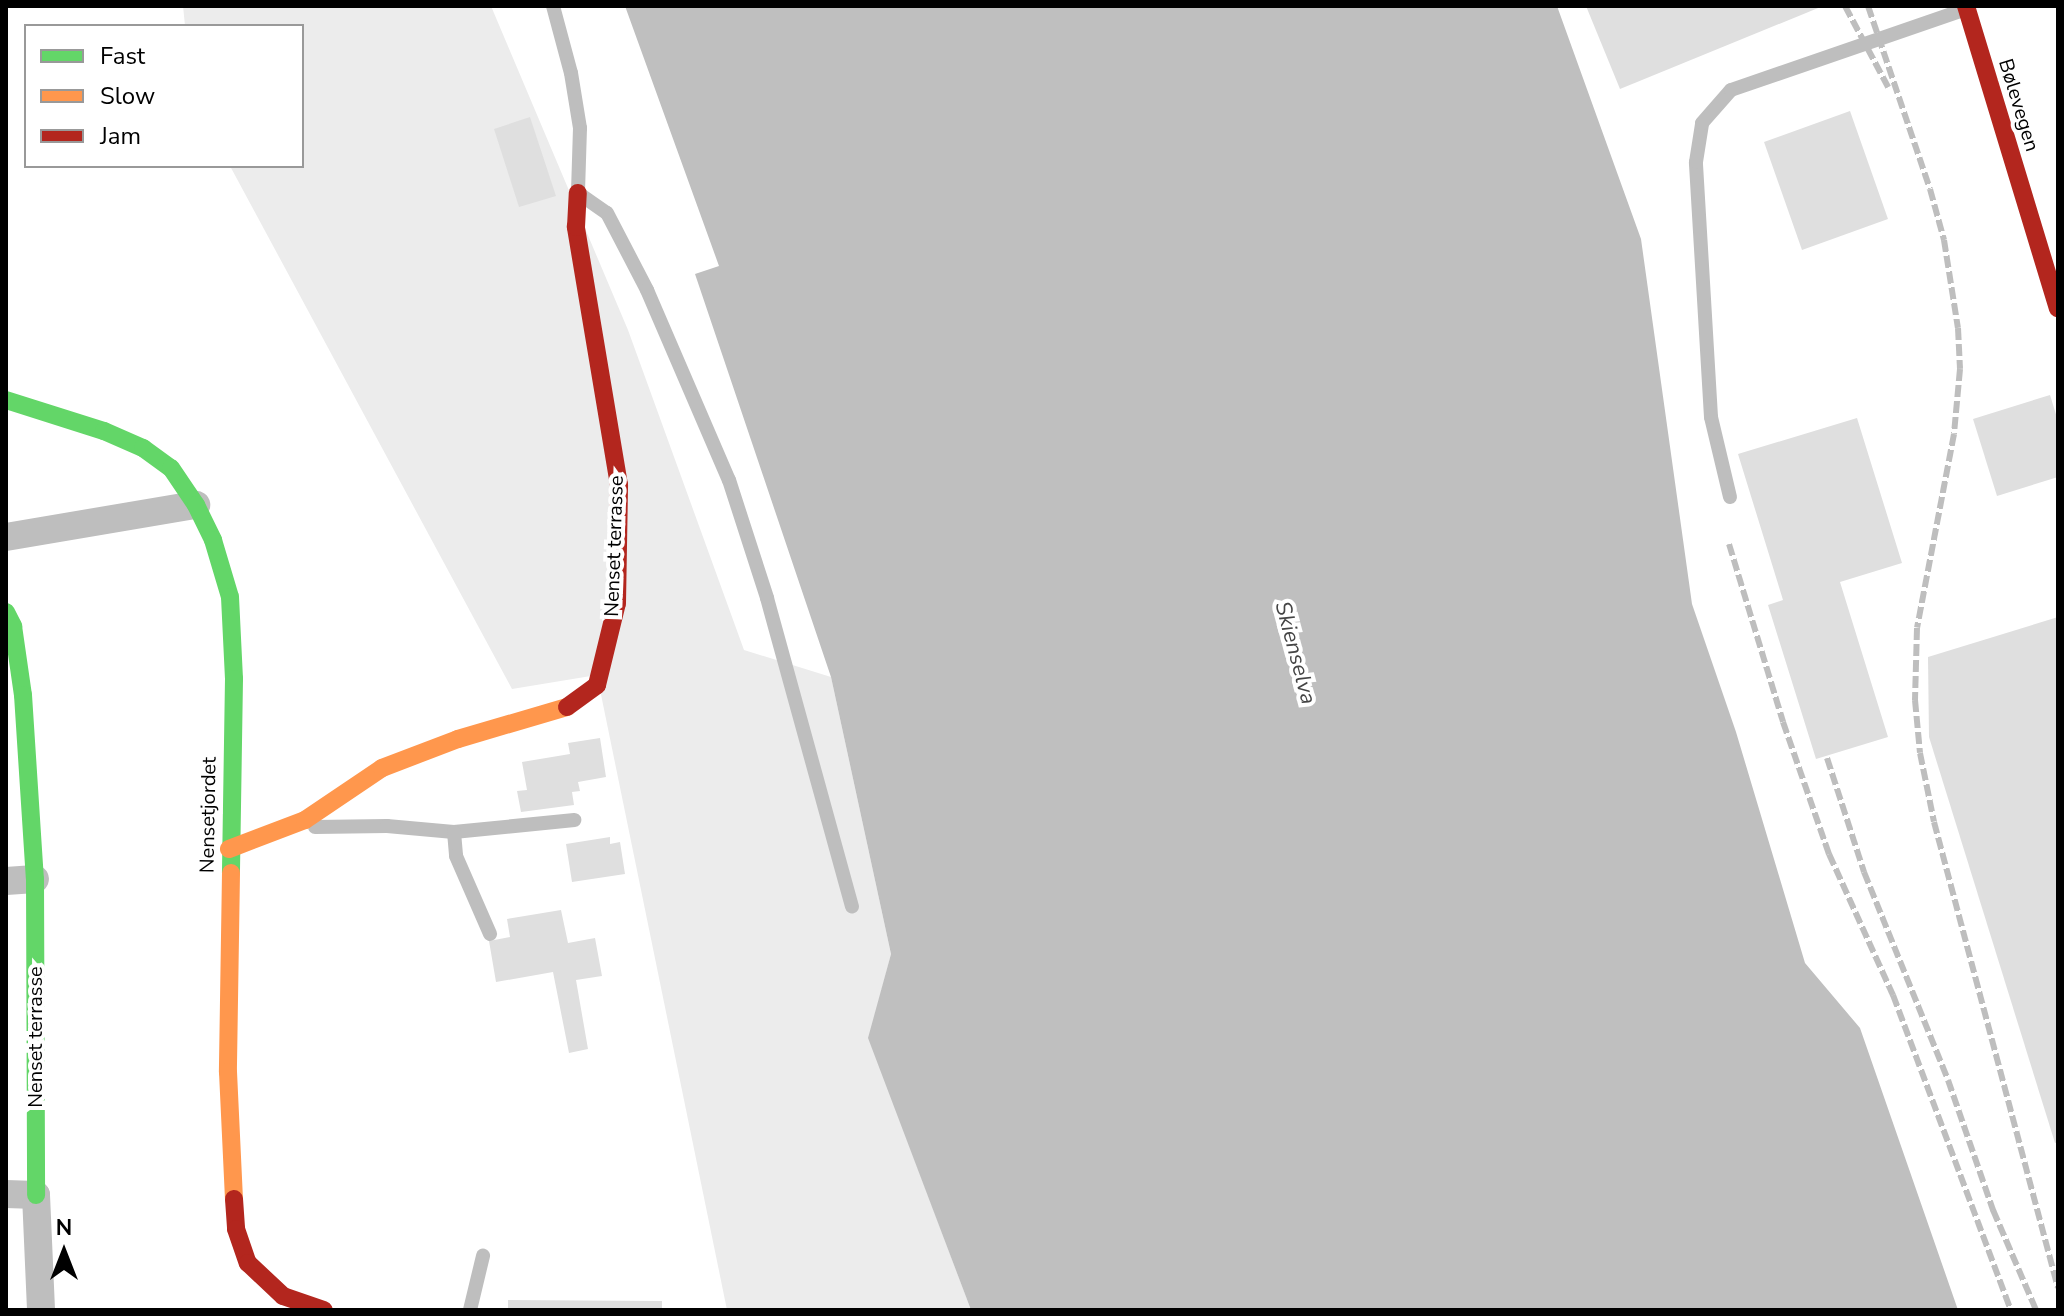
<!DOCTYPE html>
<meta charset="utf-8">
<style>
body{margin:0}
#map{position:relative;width:2064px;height:1316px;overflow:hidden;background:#fff;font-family:"Nunito Sans",sans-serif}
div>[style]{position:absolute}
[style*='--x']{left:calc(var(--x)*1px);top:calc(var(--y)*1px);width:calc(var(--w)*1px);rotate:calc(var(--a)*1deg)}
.green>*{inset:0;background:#ececec}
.water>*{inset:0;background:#bfbfbf}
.building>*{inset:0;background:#dfdfdf}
.lane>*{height:14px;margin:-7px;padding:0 7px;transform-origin:7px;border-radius:7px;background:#bebebe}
.street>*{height:28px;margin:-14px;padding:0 14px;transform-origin:14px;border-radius:14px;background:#bebebe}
.fast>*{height:18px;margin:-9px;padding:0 9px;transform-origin:9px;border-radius:9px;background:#63d668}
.slow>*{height:18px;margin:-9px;padding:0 9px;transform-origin:9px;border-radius:9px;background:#ff974d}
.jam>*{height:18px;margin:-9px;padding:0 9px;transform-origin:9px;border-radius:9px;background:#b3261e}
.rail>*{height:6px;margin-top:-3px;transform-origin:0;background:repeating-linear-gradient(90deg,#bebebe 0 12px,transparent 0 16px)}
span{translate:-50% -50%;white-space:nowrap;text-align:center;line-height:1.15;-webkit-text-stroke:8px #fff;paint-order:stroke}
.street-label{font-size:20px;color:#000}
.water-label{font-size:22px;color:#444;font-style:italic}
.frame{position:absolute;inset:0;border:8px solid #000;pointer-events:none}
.legend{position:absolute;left:24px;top:24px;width:280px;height:144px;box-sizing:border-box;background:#fff;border:2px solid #999;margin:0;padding:10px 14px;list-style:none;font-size:24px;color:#000}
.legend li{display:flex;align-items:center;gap:16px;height:40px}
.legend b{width:40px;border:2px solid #999}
.north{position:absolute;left:24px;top:1212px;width:80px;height:80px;-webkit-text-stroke:6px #fff;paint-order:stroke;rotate:0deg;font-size:22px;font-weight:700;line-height:32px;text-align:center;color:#000}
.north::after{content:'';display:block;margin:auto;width:28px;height:36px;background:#000;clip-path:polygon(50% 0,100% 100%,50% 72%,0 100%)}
</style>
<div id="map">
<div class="green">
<div style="clip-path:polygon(183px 6px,491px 6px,628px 330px,744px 650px,831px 677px,891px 954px,869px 1038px,971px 1310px,727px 1310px,597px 675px,512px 689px,230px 166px,302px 166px,302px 26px,185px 26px)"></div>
</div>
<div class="water">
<div style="clip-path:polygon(625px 6px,1557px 6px,1641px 239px,1692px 604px,1736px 732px,1805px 963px,1860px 1028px,1958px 1310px,971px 1310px,868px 1038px,891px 954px,831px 677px,695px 274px,719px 266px)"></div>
</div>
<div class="building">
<div style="clip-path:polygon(1586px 6px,1823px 6px,1620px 89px)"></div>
<div style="clip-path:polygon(1850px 111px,1888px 219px,1802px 250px,1764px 142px)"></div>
<div style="clip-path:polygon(530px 117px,556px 196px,519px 207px,494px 129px)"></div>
<div style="clip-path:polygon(2050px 395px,2058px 421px,2058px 477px,1997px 496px,1973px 419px)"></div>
<div style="clip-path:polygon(1857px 418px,1902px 563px,1840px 582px,1888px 737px,1816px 759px,1768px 605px,1783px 600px,1738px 454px)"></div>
<div style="clip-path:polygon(2058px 617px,2058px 1142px,2055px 1143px,1929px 737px,1928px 657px)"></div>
<div style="clip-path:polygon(600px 738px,606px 777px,578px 782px,580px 791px,572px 792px,574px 805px,521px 812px,517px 791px,527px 790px,522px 762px,570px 754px,568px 743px)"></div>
<div style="clip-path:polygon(610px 837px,610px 844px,620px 842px,625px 874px,572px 882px,566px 844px)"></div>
<div style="clip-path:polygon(561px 910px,568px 943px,595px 938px,602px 976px,576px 980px,588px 1049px,569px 1053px,553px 972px,496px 982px,489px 941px,510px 937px,507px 919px)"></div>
<div style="clip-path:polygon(508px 1300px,662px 1301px,662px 1310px,508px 1310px)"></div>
</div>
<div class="lane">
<div style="--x:553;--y:6;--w:69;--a:75"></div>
<div style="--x:571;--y:73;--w:56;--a:80.7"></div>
<div style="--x:580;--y:128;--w:65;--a:91.8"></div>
<div style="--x:578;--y:193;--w:35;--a:35"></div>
<div style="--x:607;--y:213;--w:87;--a:62.5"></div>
<div style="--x:647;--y:290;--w:207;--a:66.7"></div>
<div style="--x:729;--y:480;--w:124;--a:72.1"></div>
<div style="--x:767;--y:598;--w:320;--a:74.6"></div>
<div style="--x:1730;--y:497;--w:82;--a:-103.4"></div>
<div style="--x:1711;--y:417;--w:255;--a:-93.4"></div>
<div style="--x:1696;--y:162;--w:39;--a:-81"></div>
<div style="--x:1702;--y:123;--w:44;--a:-48.7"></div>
<div style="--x:1731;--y:90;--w:249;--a:-19"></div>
<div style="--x:315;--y:827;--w:72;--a:-0.8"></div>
<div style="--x:387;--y:826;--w:67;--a:5.1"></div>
<div style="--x:454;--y:832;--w:121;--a:-5.7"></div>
<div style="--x:454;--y:832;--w:24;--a:85"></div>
<div style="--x:456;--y:856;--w:85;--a:66.4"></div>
<div style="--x:470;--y:1310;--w:56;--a:-76.5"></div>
</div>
<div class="street">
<div style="--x:6;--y:537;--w:193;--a:-9.6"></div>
<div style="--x:6;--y:881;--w:29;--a:-4"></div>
<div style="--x:6;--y:1194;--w:30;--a:2"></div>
<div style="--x:36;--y:1195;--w:115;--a:87.5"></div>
</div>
<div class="fast">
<div style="--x:6;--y:400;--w:103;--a:17.6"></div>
<div style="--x:104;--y:431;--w:43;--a:23.6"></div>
<div style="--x:143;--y:448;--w:34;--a:36"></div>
<div style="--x:171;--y:468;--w:45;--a:56"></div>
<div style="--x:196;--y:505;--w:39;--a:64"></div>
<div style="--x:213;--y:540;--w:59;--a:73.4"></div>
<div style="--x:230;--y:597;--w:82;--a:87.2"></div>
<div style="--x:234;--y:679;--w:194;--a:90.9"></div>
<div style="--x:6;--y:612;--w:16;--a:63"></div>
<div style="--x:13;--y:626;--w:70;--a:81.8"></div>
<div style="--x:23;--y:695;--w:184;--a:86.3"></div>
<div style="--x:35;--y:879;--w:316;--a:89.8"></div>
</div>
<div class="slow">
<div style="--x:229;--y:849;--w:81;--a:-20.9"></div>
<div style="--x:305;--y:820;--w:93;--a:-34"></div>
<div style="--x:382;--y:768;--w:81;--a:-20.9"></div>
<div style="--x:458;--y:739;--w:114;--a:-16.4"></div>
<div style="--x:231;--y:873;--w:199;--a:90.9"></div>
<div style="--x:228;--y:1072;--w:127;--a:87.3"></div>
</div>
<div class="jam">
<div style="--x:1966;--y:6;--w:316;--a:73.1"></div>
<div style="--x:567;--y:707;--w:37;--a:-36"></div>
<div style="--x:597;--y:685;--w:84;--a:-76.3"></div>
<div style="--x:617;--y:603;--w:118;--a:-89"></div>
<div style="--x:619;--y:485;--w:262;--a:-99.5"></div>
<div style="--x:576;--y:227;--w:34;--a:-87"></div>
<div style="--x:234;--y:1199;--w:30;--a:86"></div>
<div style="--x:236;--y:1229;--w:36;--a:71"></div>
<div style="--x:248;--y:1263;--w:48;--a:43.3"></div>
<div style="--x:283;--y:1296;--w:43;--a:18.9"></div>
</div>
<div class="rail">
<div style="--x:1845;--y:6;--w:92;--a:62"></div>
<div style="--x:1868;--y:6;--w:193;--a:71.3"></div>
<div style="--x:1930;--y:189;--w:53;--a:74.6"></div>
<div style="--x:1944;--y:240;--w:89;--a:81"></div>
<div style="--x:1958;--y:328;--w:41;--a:87.2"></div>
<div style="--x:1960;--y:369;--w:65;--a:95.3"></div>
<div style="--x:1954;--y:434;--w:197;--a:100.8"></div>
<div style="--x:1917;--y:628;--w:72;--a:91.6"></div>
<div style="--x:1915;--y:700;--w:53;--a:84.6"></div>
<div style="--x:1920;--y:753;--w:70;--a:78.5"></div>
<div style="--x:1934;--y:822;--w:482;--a:75.1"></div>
<div style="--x:1729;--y:544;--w:186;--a:73.1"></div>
<div style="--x:1783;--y:722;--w:140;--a:70.8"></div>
<div style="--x:1829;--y:854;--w:155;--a:65.6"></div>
<div style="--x:1893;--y:995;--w:336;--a:69.5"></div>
<div style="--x:1827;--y:758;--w:120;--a:72"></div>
<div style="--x:1864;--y:872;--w:224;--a:68"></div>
<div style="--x:1948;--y:1080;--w:138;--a:70.9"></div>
<div style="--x:1993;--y:1210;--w:109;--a:66.7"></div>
</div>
<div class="street-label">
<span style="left:2019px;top:105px;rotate:73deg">Bølevegen</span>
<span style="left:614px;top:546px;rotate:-88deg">Nenset terrasse</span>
<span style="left:208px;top:815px;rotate:-89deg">Nensetjordet</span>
<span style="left:35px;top:1037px;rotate:-90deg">Nenset terrasse</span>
</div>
<div class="water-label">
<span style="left:1295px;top:653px;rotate:75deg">Skienselva</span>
</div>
<div class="frame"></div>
<ul class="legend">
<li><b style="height:10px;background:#63d668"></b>Fast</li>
<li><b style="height:10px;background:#ff974d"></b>Slow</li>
<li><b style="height:10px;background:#b3261e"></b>Jam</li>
</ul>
<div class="north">N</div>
</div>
